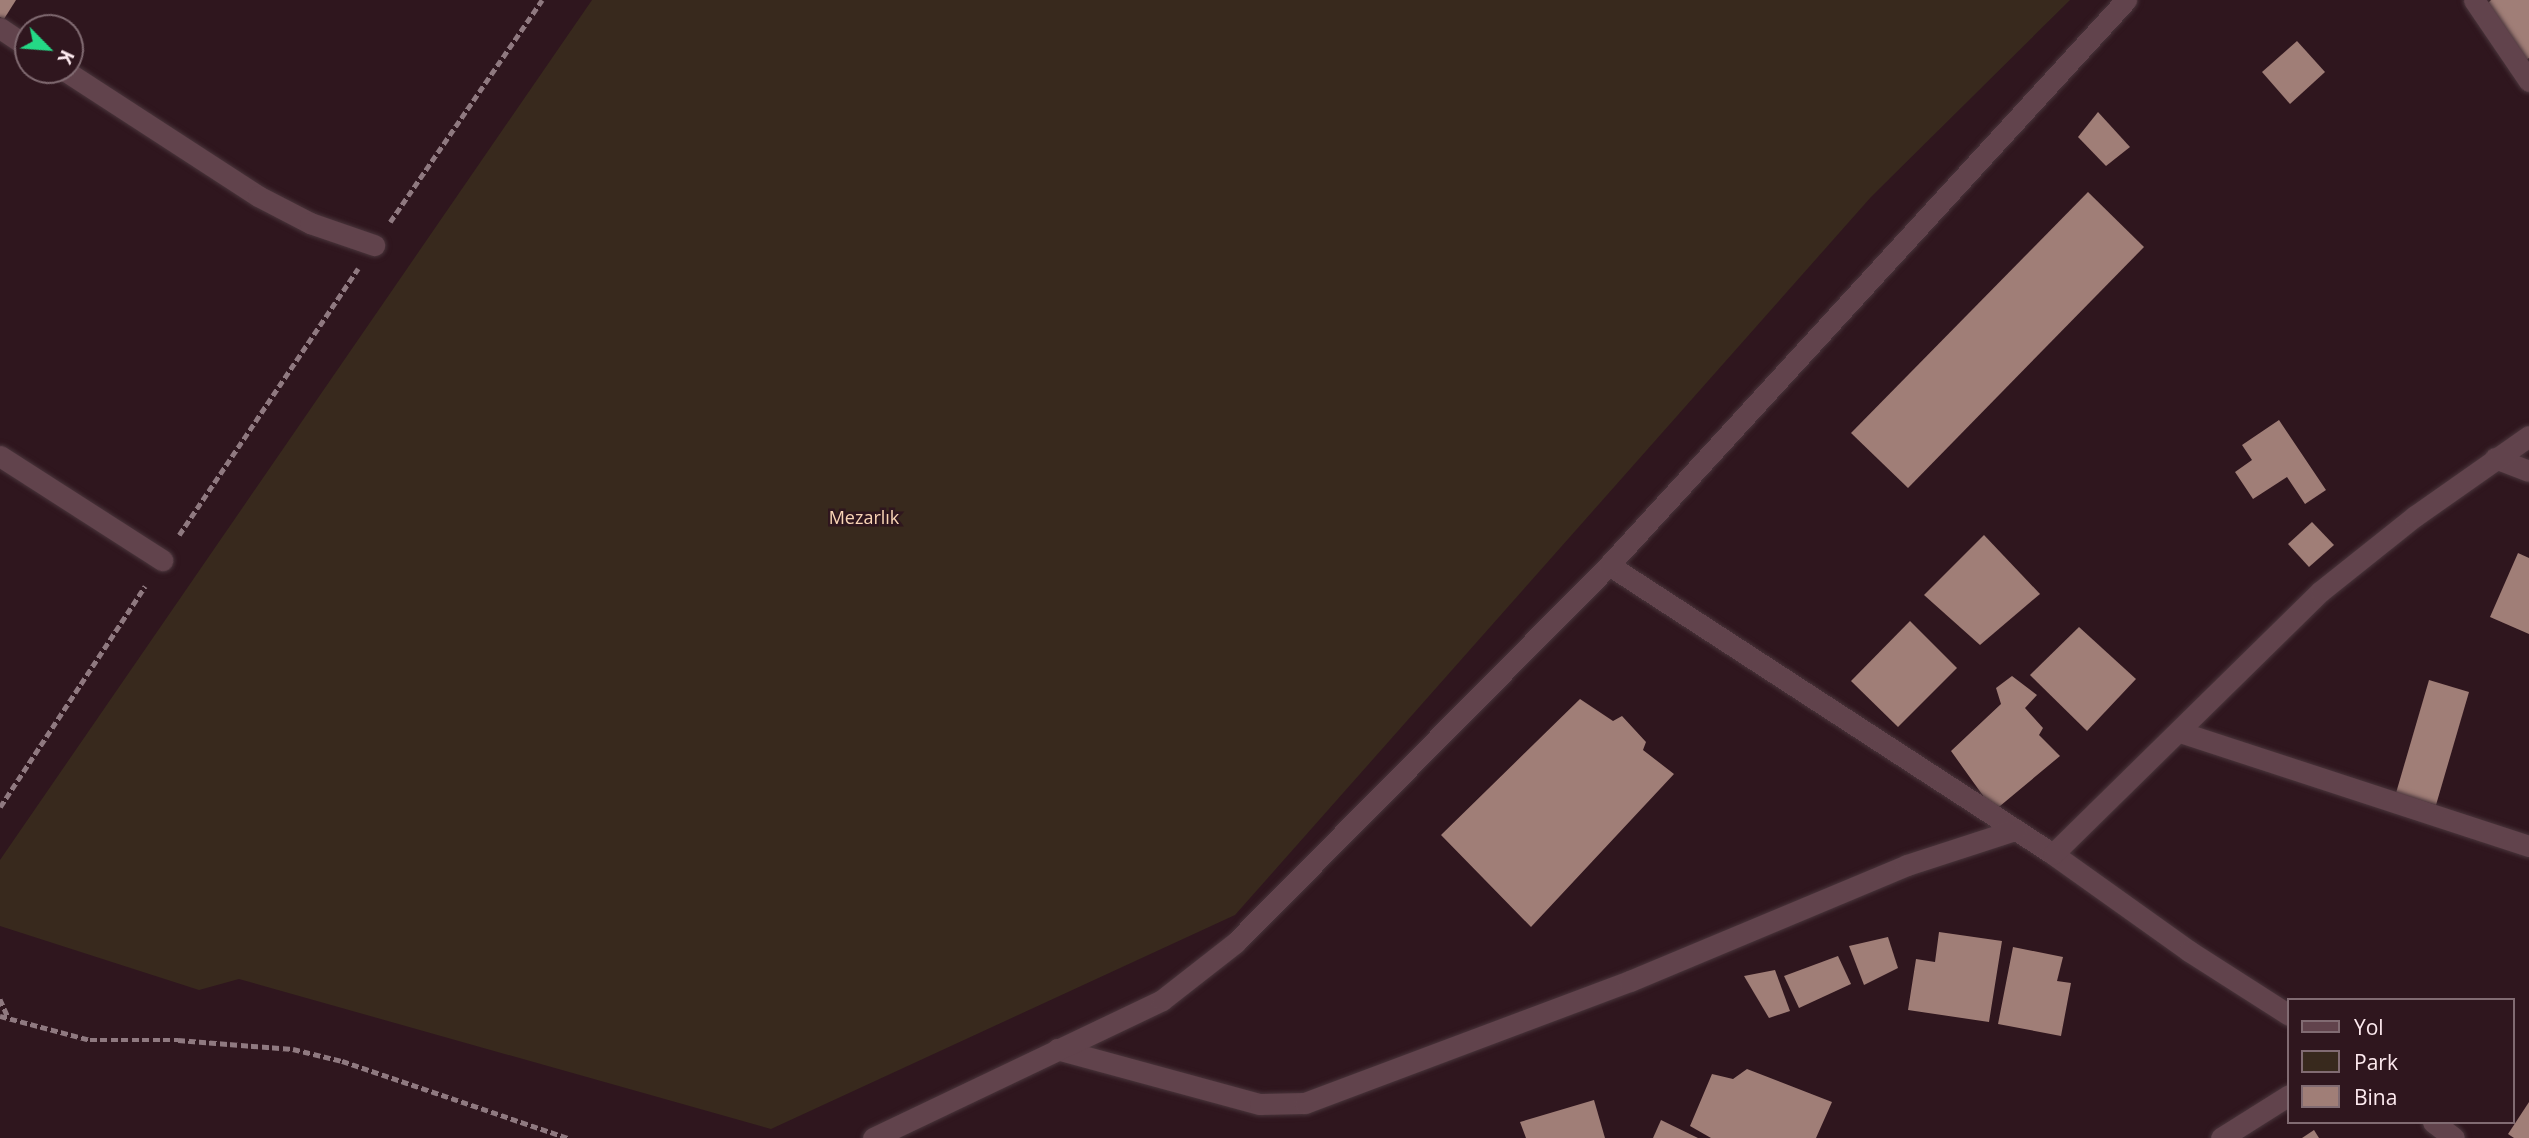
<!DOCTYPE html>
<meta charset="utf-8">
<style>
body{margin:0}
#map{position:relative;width:2529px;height:1138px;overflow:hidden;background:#2f161e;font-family:"Open Sans",sans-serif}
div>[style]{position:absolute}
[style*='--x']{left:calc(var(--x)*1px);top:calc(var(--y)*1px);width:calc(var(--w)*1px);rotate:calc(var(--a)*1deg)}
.green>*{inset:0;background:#38291d}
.building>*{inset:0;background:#a07e77}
.path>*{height:4.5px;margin-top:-2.25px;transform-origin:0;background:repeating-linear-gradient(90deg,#8f7980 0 7px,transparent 0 10.5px)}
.roads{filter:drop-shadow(0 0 2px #49353b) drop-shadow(0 0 2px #49353b)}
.street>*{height:21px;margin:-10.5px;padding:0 10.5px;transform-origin:10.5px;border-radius:10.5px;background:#61434c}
span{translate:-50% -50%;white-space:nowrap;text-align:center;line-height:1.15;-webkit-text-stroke:5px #2f161e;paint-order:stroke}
.park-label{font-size:18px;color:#fad5b6}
.legend{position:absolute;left:2287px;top:998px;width:228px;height:126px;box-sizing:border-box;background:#2f161e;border:2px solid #816b72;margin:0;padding:9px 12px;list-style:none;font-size:21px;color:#fdeaef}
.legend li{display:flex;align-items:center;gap:14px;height:35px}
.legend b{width:35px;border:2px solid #816b72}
.north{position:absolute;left:14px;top:14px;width:70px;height:70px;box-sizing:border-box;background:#2f161e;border:2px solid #816b72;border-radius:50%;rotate:115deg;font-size:19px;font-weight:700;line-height:28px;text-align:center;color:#fdeaef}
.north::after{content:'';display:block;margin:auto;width:24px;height:32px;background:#24d886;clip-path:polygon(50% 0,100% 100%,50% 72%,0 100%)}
</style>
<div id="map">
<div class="green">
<div style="clip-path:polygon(592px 0,2070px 0,1871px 197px,1235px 915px,771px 1129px,239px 979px,199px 990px,0 926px,0 860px)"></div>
</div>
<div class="building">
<div style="clip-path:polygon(0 0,16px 0,4px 19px,0 17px)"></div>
<div style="clip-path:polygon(2491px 0,2529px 0,2529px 58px,2523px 62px,2483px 8px)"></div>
<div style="clip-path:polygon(2297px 41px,2325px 72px,2290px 104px,2262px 72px)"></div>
<div style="clip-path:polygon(2098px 112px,2130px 147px,2106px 166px,2078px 137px)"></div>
<div style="clip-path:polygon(2088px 192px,2144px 247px,1908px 488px,1851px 433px)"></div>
<div style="clip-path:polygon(2279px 420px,2326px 490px,2305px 504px,2287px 477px,2253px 499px,2235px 472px,2252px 460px,2242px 445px)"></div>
<div style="clip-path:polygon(2312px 522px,2334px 545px,2309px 567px,2288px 544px)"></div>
<div style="clip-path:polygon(1984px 535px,2040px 594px,1980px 645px,1924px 595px)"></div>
<div style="clip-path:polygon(2518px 553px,2529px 558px,2529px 634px,2490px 617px)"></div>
<div style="clip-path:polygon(1910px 621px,1957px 668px,1898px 727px,1851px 681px)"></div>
<div style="clip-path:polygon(2079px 627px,2136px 679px,2087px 731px,2030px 675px)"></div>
<div style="clip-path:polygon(2012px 676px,2037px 695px,2025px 708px,2043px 728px,2039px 735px,2060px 756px,1994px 811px,1951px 751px,2001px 704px,1996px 688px)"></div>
<div style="clip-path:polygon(2429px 680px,2469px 692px,2436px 805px,2396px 793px)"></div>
<div style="clip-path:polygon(1580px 699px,1613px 721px,1622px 716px,1646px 742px,1643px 750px,1674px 774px,1531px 927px,1441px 835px)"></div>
<div style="clip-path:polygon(1939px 932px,2002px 941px,1989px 1022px,1908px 1010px,1916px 959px,1935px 962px)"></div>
<div style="clip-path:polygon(1888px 937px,1898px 968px,1864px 985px,1849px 946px)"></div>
<div style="clip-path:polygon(2013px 947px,2063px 957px,2057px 981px,2071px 983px,2061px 1036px,1998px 1024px)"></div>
<div style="clip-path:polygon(1838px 956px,1851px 984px,1799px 1008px,1784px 976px)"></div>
<div style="clip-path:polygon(1775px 970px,1790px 1011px,1769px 1018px,1744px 976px)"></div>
<div style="clip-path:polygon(1747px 1069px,1832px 1102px,1816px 1138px,1711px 1138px,1690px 1126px,1712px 1074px,1733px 1079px)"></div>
<div style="clip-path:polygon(1594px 1100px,1605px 1138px,1526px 1138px,1520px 1122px)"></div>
<div style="clip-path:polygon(2529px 1102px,2529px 1138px,2514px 1138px,2508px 1134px)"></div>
<div style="clip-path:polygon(1661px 1120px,1698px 1138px,1653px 1138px)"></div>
<div style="clip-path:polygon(2314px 1130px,2319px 1138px,2302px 1138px)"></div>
</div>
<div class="path">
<div style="--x:390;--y:222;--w:269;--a:-55.6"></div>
<div style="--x:179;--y:535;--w:321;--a:-56.1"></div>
<div style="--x:0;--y:807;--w:264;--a:-56.7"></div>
<div style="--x:0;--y:999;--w:20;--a:66"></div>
<div style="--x:0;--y:1016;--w:93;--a:14.9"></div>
<div style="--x:90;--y:1040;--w:88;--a:0"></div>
<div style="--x:178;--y:1040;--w:115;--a:4.5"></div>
<div style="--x:293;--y:1049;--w:50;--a:13.8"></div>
<div style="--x:342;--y:1061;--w:239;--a:18.8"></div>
</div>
<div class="roads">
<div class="street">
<div style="--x:2474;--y:0;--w:98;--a:55.8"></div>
<div style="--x:0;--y:28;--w:34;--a:34"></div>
<div style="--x:64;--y:70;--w:231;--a:33"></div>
<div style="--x:258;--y:196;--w:59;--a:27.4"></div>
<div style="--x:310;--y:223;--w:68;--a:19"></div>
<div style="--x:0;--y:456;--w:193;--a:32.7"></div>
<div style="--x:2495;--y:458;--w:36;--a:21"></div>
<div style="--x:1609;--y:565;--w:530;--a:33.06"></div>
<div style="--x:2053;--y:854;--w:167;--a:35.5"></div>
<div style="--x:2189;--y:951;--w:119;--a:32.6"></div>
<div style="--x:2180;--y:732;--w:367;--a:18.1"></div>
<div style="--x:2053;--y:854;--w:375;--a:-44.5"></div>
<div style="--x:2321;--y:591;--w:120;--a:-38.6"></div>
<div style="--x:2415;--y:516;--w:139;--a:-35.1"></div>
<div style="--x:1057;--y:1049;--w:210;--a:15.2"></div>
<div style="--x:1260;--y:1104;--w:45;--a:-1.3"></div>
<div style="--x:1305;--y:1103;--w:347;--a:-20.6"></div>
<div style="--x:1630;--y:981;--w:300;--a:-22.7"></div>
<div style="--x:1907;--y:865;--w:114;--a:-18"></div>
<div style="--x:2433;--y:1122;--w:26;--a:37"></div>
<div style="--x:873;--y:1138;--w:320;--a:-25.5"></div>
<div style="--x:1162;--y:1000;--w:93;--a:-38"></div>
<div style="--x:1235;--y:943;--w:532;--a:-45.3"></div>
<div style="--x:1609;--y:565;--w:766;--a:-47.54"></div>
<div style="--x:2221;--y:1138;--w:80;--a:-32.3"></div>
</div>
</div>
<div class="park-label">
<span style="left:864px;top:517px">Mezarlık</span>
</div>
<ul class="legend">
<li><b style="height:9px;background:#61434c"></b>Yol</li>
<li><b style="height:19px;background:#38291d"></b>Park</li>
<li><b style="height:19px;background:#a07e77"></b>Bina</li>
</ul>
<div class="north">K</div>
</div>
